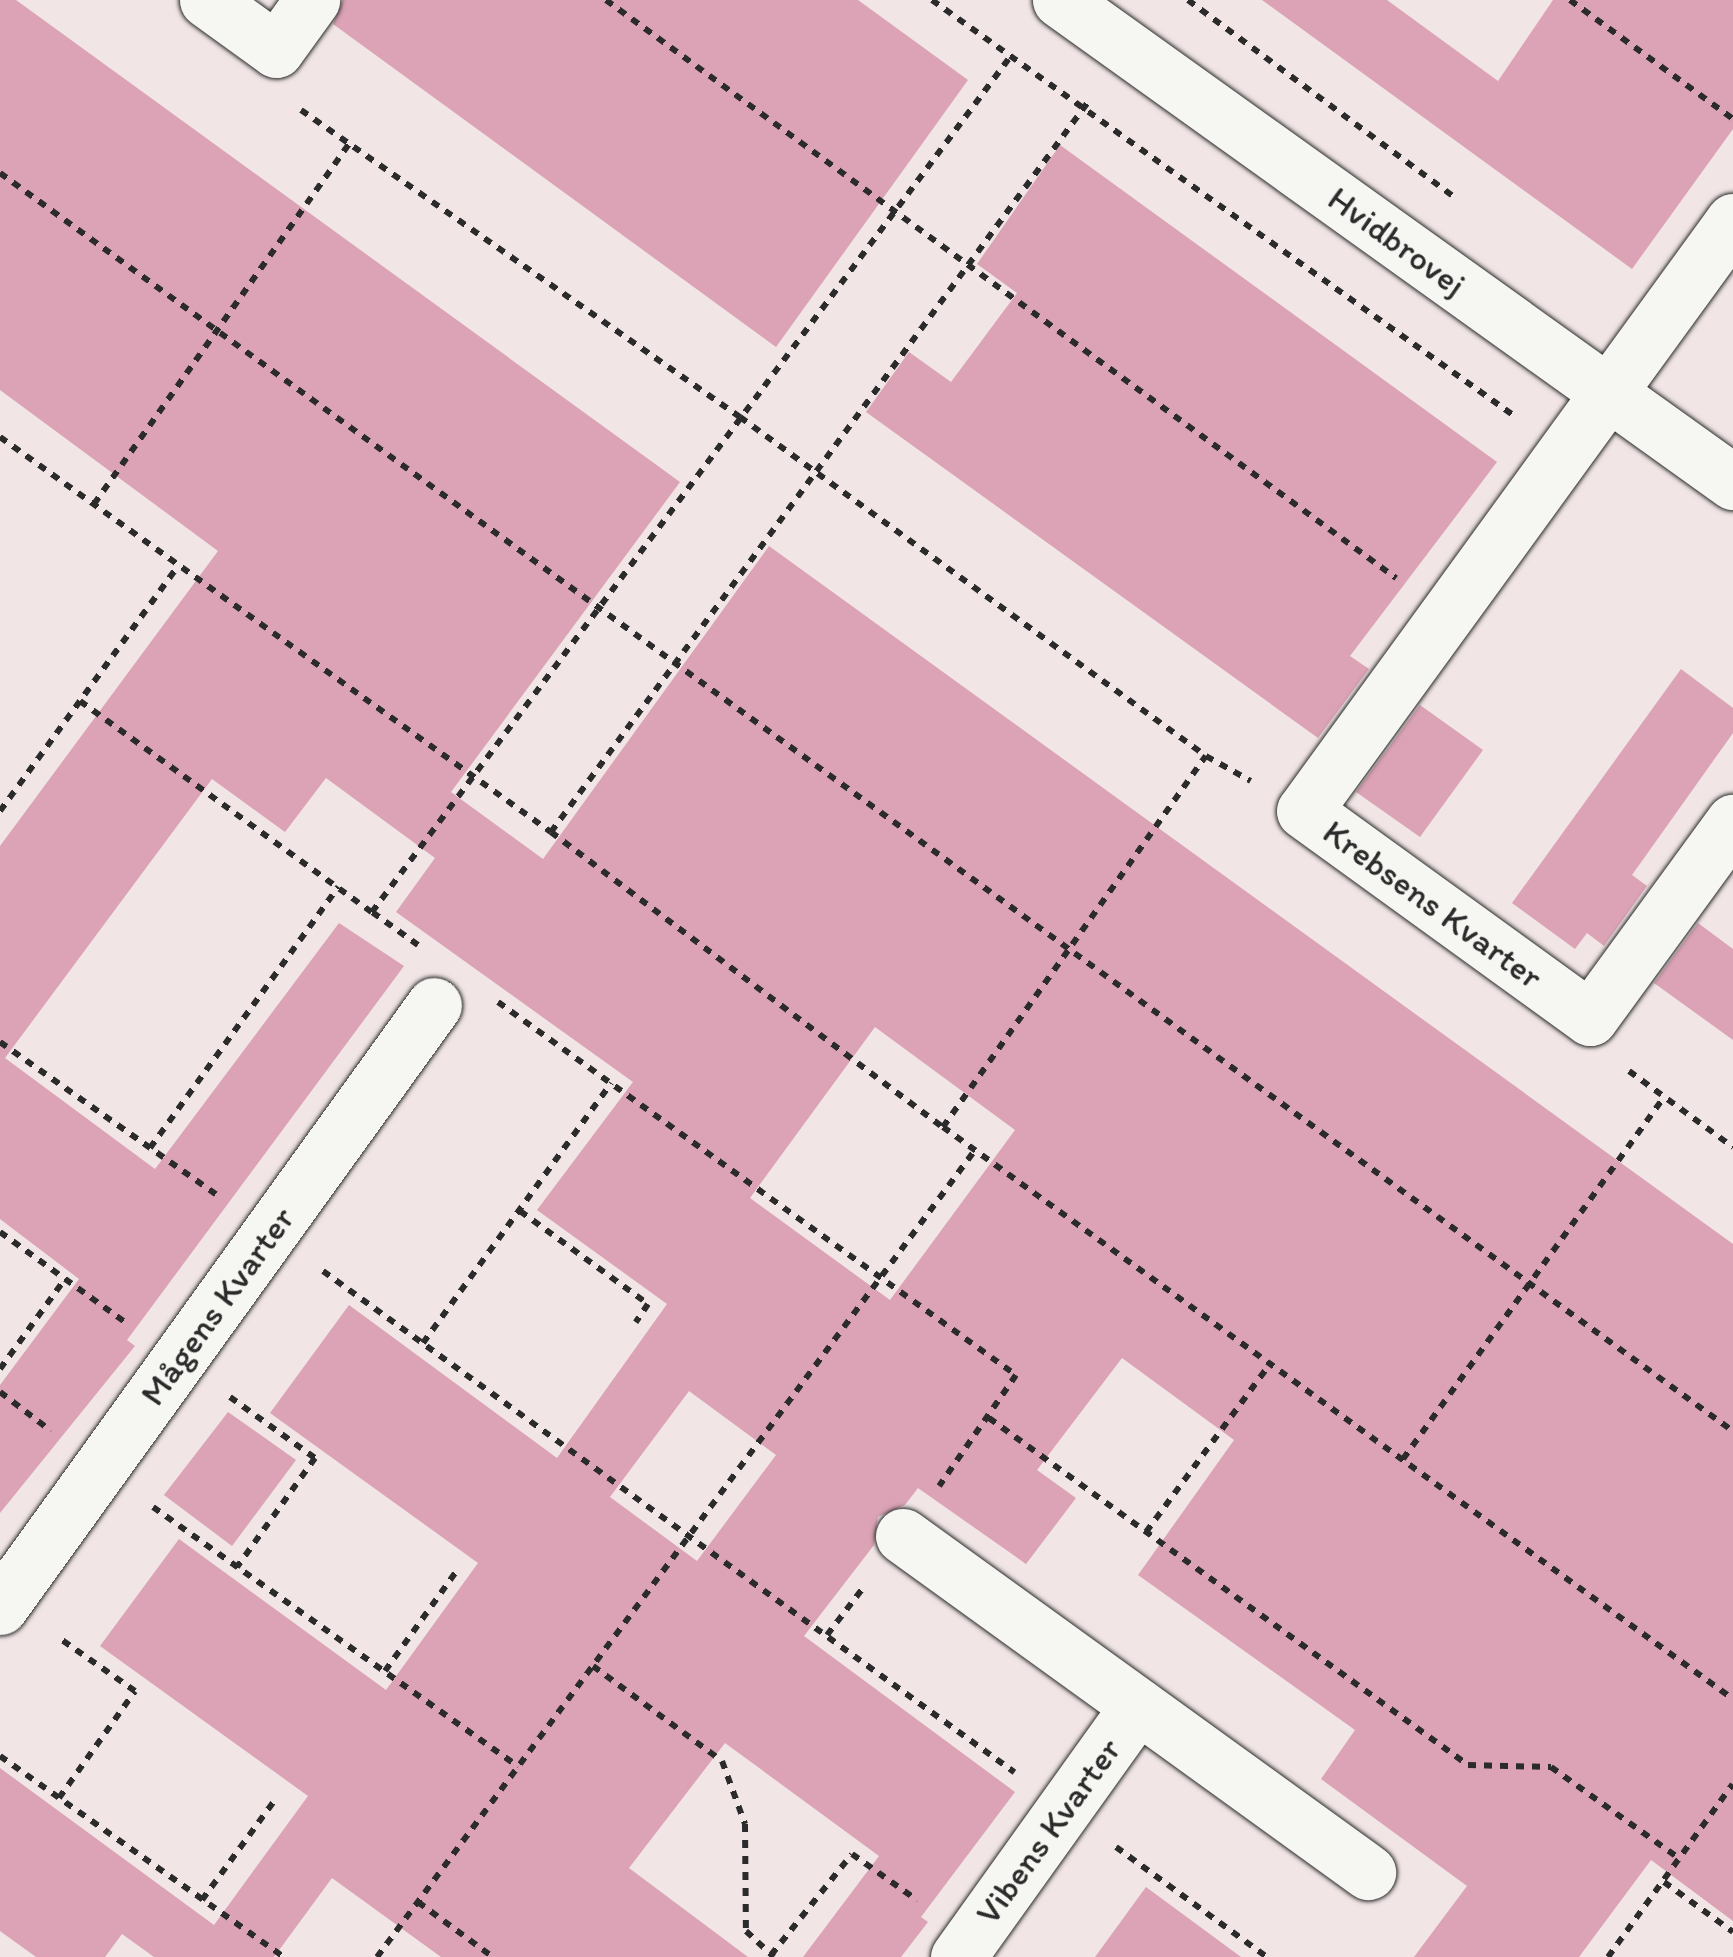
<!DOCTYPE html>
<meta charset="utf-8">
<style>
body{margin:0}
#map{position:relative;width:1733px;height:1957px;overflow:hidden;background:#f1e5e6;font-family:Itim,sans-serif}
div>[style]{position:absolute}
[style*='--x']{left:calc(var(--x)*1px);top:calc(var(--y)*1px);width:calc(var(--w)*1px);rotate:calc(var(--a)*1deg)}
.building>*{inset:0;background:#dba3b5}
.path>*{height:6px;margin-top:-3px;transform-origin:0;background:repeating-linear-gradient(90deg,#2b2b2b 0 8px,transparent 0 16px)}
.roads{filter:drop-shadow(0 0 2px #2b2b2b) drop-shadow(0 0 2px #2b2b2b)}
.minor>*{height:55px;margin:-27.5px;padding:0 27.5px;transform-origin:27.5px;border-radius:27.5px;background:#f6f6f2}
span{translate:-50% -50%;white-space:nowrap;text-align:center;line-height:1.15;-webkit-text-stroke:10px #f6f6f2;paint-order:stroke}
.street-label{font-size:35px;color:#2b2b2b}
</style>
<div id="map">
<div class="building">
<div style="clip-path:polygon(evenodd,0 0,16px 0,680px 482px,451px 792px,543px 859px,769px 546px,1733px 1244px,1733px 1921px,1651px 1860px,1579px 1957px,1414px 1957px,1467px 1886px,1321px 1779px,1355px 1730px,1138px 1575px,1234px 1440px,1122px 1358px,1037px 1470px,1076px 1498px,1026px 1564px,918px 1488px,905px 1505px,878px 1517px,874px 1545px,804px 1636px,1015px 1792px,921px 1917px,928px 1922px,901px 1957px,803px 1957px,879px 1856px,725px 1743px,629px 1868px,748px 1957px,441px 1957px,332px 1878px,274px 1957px,154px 1957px,122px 1934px,105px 1957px,36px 1957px,0 1931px,0 1768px,214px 1925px,308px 1796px,100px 1646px,179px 1539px,386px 1690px,478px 1563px,270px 1413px,349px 1305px,557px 1458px,667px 1304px,537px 1210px,633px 1082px,396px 912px,435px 858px,326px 778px,285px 832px,212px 779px,5px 1058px,155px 1169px,339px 923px,404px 966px,127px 1340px,135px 1346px,0 1513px,0 1385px,79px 1279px,0 1219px,0 846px,218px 551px,0 390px,0 0,875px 1027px,1015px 1130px,890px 1300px,750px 1198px,875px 1027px,0 0,689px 1391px,776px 1455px,697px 1561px,610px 1497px,689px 1391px)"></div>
<div style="clip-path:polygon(343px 0,858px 0,968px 80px,776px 347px,333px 24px)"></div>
<div style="clip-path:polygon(1262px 0,1387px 0,1498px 81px,1553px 0,1733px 0,1733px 129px,1632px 269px)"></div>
<div style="clip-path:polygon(1060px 145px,1497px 462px,1350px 656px,1369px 669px,1318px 738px,866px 412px,909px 352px,951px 382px,1017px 293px,977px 264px)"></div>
<div style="clip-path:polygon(1681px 669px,1733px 708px,1733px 733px,1632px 875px,1647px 886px,1604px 946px,1587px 933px,1575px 949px,1512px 903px)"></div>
<div style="clip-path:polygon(1420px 705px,1483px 750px,1420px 837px,1356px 792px)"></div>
<div style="clip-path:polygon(1698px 923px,1733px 949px,1733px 1040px,1654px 983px)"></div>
<div style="clip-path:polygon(228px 1412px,296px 1460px,232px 1546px,164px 1495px)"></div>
<div style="clip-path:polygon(1146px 1887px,1241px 1957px,1095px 1957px)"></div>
</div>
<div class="path">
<div style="--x:606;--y:0;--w:979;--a:36.19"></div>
<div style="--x:932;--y:0;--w:714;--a:35.54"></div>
<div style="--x:1188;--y:0;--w:333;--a:36.5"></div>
<div style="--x:1570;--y:0;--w:202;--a:36.1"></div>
<div style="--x:301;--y:110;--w:536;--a:34.97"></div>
<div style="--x:740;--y:417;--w:576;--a:36.03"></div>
<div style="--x:1206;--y:756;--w:51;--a:29.1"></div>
<div style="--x:0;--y:173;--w:2141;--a:35.98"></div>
<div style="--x:0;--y:437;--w:678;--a:35.64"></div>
<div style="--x:551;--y:832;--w:491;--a:37"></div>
<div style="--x:943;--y:1127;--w:975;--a:35.91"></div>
<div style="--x:94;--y:504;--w:443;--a:-54.7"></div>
<div style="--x:80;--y:701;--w:360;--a:35.9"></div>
<div style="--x:0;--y:811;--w:303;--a:-54"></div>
<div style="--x:551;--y:832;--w:911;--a:-53.66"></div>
<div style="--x:418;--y:945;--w:57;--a:-144.3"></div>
<div style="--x:372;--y:912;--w:1067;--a:-53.27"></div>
<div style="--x:498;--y:1002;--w:638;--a:35.76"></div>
<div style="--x:1016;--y:1375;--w:135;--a:124.7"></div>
<div style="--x:0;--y:1042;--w:269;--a:35.2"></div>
<div style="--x:1629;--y:1071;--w:129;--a:36.2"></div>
<div style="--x:943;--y:1127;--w:455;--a:-54.7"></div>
<div style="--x:150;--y:1148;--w:322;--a:-54.2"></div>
<div style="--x:520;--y:1211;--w:158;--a:36"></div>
<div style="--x:648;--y:1304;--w:22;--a:124"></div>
<div style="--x:0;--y:1232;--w:155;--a:35.8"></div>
<div style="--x:323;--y:1271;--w:854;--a:35.94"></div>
<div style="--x:423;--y:1343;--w:321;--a:-54.1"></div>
<div style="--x:0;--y:1369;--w:111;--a:-54.2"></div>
<div style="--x:0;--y:1392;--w:64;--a:37.4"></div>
<div style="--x:230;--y:1397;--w:105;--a:35.7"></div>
<div style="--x:315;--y:1458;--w:134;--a:125.6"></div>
<div style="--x:989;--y:1418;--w:591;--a:35.92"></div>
<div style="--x:1468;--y:1765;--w:83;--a:1.4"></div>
<div style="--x:1551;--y:1767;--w:158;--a:35.5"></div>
<div style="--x:1403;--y:1459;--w:446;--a:-54.2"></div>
<div style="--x:153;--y:1507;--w:448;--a:35.4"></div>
<div style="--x:1146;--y:1532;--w:209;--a:-53.6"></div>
<div style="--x:827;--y:1635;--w:59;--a:-52.5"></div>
<div style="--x:593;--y:1666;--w:160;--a:36.4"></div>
<div style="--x:722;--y:1761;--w:67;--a:69.9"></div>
<div style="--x:745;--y:1824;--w:107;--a:89.5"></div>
<div style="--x:746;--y:1931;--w:38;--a:43"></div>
<div style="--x:385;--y:1671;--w:122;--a:-54.4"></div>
<div style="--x:0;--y:1756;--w:348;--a:35.3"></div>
<div style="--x:59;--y:1798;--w:131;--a:-54.6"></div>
<div style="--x:135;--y:1691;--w:93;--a:-145.1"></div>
<div style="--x:1116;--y:1847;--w:187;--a:36.1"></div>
<div style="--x:1664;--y:1882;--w:85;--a:35.9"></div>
<div style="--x:202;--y:1900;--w:124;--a:-53.9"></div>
<div style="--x:418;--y:1902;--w:93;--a:36.3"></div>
<div style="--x:771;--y:1955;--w:129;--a:-51.3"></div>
<div style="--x:852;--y:1854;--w:80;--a:35.3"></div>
<div style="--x:377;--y:1957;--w:1004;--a:-53.46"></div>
<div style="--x:1608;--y:1957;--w:213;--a:-54.2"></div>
</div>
<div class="roads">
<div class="minor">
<div style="--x:207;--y:0;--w:85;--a:35.9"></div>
<div style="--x:276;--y:50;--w:62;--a:-54.2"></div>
<div style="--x:1060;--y:0;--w:828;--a:35.61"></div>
<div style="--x:1733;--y:221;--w:729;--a:126.02"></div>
<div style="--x:1304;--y:811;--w:353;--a:35.9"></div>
<div style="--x:1590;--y:1018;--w:243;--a:-53.9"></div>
<div style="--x:903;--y:1536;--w:574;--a:35.85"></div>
<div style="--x:0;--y:1607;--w:742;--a:-54.21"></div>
<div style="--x:958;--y:1957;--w:309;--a:-54.4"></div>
</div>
</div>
<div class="street-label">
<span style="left:1397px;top:241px;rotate:36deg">Hvidbrovej</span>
<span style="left:1433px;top:904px;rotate:36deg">Krebsens Kvarter</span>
<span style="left:217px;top:1306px;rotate:-54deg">Mågens Kvarter</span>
<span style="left:1048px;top:1831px;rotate:-54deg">Vibens Kvarter</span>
</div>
</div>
